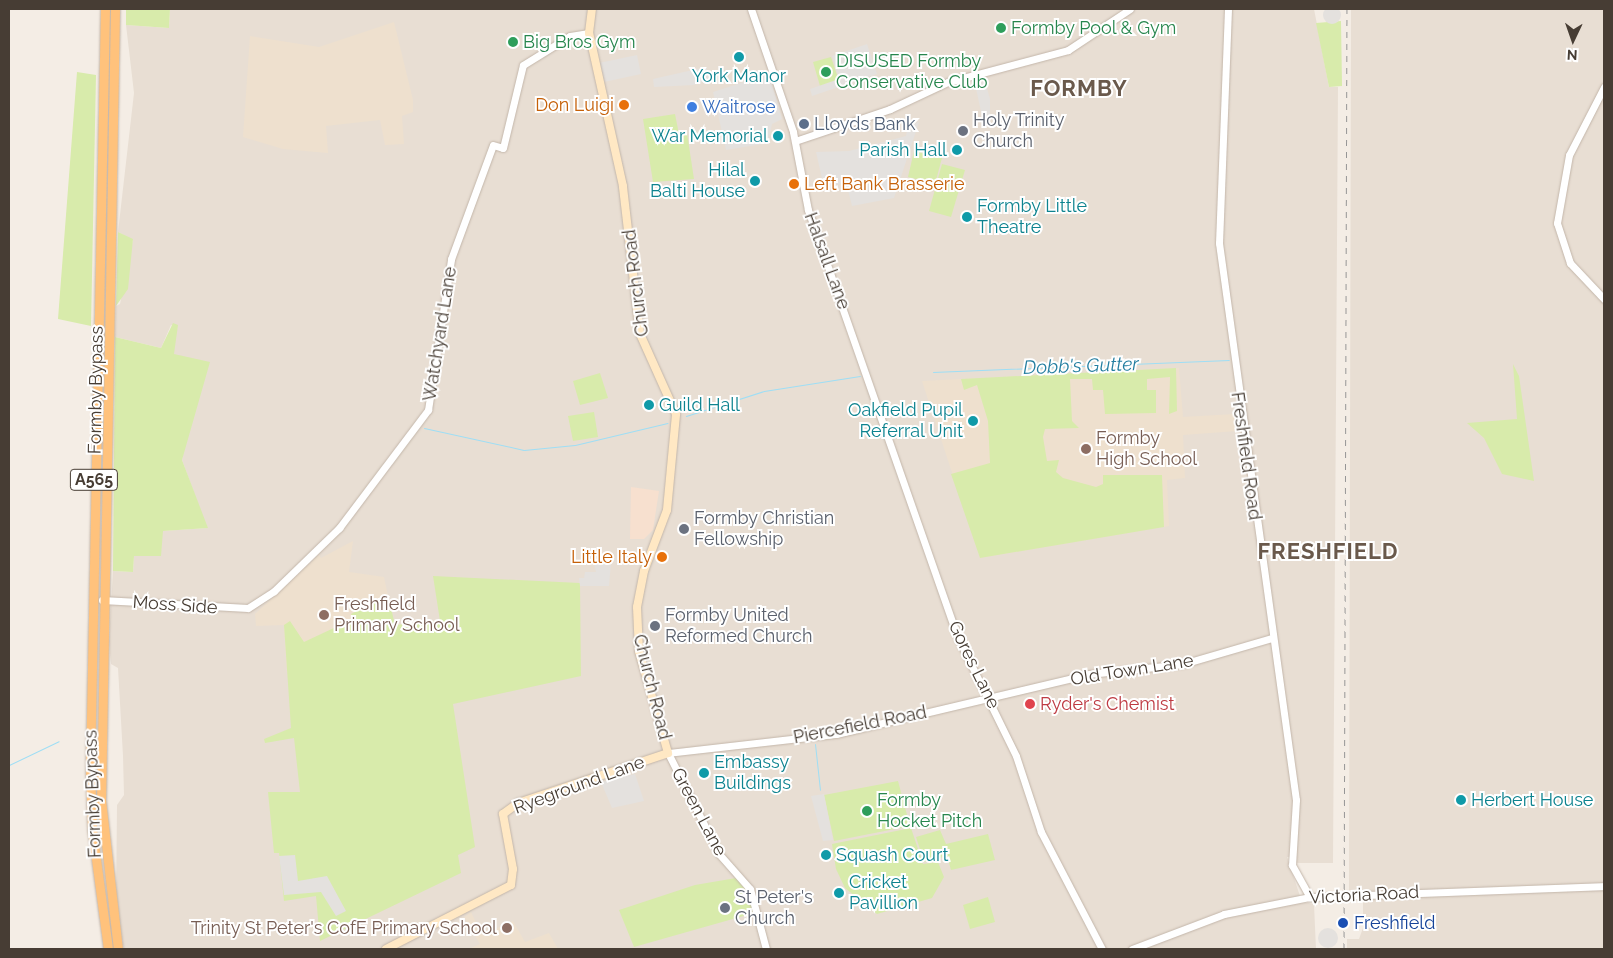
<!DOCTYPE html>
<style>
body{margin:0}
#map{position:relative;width:1613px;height:958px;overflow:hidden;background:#f4ede5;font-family:Raleway,sans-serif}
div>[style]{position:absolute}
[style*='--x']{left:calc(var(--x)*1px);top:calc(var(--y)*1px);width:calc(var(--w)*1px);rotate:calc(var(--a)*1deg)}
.residential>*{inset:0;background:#e8ded3}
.commercial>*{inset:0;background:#f7e0cf}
.education>*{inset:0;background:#eee0ce}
.green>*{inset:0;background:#d8ebab}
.parking>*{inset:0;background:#e4e1de}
.round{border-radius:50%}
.stream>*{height:1px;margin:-0.5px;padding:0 0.5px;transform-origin:0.5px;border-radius:0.5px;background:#9edef5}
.roads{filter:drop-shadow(0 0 1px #c3b6aa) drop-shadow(0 0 1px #c3b6aa)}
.tertiary>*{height:7px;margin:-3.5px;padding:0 3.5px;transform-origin:3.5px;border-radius:3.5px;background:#fff}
.secondary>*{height:8px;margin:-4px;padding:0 4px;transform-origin:4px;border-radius:4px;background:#ffe8c4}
.trunk>*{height:9px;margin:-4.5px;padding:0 4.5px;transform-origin:4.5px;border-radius:4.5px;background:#ffc27c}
.rail>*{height:1px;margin-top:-0.5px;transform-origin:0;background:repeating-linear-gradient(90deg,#969696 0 6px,transparent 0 12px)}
.dots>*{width:14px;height:14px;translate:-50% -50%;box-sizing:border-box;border:2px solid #fff;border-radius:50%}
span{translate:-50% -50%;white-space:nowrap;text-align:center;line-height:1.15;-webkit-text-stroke:4px #fff;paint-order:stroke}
.shield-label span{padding:1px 4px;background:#fff;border:1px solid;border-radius:4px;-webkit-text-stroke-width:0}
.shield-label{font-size:16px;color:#473d34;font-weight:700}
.leisure-label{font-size:18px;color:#27864d}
.left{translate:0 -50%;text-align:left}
.culture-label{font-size:18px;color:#0d838f}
.right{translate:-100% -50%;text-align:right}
.food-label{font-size:18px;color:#c56008}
.shop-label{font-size:18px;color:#366cbe}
.worship-label{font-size:18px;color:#5b616d}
.service-label{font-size:18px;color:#4e5e75}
.street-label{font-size:18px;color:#473d34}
.education-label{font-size:18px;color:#785e54}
.health-label{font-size:18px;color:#be3a42}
.transit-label{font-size:18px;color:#164399}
.water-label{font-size:19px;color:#247ea0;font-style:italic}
.district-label{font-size:22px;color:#6a594b;font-weight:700;letter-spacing:1px}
.frame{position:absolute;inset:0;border:10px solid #473d34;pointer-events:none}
.north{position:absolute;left:1548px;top:15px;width:50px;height:50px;-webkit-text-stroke:4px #fff;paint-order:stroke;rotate:183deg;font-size:14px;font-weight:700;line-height:20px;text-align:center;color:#473d34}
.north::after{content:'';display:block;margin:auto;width:18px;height:22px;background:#473d34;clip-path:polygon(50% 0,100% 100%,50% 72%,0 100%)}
</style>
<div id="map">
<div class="residential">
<div style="clip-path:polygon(170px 9px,1314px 9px,1329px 87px,1338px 87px,1333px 863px,1296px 863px,1294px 857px,1287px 857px,1302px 902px,1314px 904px,1316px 949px,124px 949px,116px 906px,117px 805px,124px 795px,123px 756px,118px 668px,111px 664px,109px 642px,113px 571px,133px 572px,134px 556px,162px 531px,207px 528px,182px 460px,184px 445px,173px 354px,177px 327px,171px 325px,161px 348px,115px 337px,116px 306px,120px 304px,133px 240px,118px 232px,134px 93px,126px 25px,169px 28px)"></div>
<div style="clip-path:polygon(1351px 9px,1604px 9px,1604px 949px,1347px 949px,1347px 939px,1359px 939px,1363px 928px,1363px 890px,1349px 890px)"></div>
</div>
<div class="commercial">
<div style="clip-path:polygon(631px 487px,659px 491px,653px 530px,644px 539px,630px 539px)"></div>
</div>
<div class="education">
<div style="clip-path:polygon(394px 22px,413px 100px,413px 112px,402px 116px,404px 144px,385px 145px,380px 120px,326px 126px,328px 153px,283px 149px,243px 137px,250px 36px,319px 47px)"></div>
<div style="clip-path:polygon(1179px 368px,1183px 417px,1235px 414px,1237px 431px,1183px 435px,1185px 478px,1167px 480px,1169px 526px,980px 558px,922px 381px)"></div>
<div style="clip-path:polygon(353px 541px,349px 572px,384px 577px,394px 625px,440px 621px,287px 673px,284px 625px,256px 626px,255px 614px,319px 555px,321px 558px)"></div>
<div style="clip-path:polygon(471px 912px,482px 935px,513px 921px,525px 942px,549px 933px,558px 949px,469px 949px,480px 944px,464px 917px)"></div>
</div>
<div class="green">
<div style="clip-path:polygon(126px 9px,170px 9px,169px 28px,126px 25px)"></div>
<div style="clip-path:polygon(1341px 21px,1342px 86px,1329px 87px,1316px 23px)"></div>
<div style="clip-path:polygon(831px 57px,839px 81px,820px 86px,813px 62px)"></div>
<div style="clip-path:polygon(77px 72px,96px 75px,91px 326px,58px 319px)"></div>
<div style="clip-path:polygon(675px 114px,679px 134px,687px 133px,694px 179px,653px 182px,643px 119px)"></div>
<div style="clip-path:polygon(914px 151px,942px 158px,935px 184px,908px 177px)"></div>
<div style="clip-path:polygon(942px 164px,965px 170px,951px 217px,929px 211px)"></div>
<div style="clip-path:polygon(118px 232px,133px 239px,128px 289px,116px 306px)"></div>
<div style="clip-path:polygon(173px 323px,178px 325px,174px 354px,210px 362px,182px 460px,208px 528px,163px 531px,161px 556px,134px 556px,133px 572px,113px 571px,115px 337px,161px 348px)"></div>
<div style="clip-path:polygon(1513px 364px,1519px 376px,1534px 481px,1502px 474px,1484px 438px,1467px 423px,1517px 419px)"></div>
<div style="clip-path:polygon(1176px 368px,1177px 411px,1169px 414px,1170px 377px,1147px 379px,1147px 390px,1156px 390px,1156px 413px,1105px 414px,1103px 390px,1093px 390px,1092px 379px,1070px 379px,1072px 421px,1079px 428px,1045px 429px,1043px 437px,1047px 461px,1059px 460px,1056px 472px,1063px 478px,1096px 487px,1103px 484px,1103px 475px,1162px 475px,1164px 527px,980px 558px,951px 474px,990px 463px,988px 421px,977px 385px,964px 390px,961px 379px)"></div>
<div style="clip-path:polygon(600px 373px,608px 398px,580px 405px,573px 381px)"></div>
<div style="clip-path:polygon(594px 412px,598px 437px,573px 441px,568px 416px)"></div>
<div style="clip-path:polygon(433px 576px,580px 583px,581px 676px,453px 704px,475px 847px,458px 855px,461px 873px,320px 941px,316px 896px,284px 901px,279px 853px,274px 853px,268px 792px,300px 792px,294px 738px,265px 743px,264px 739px,291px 728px,284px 625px,290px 621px,304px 642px,353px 619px,351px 614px,388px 595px,395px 625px,440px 621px)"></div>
<div style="clip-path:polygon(898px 781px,910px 826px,834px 841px,824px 795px)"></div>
<div style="clip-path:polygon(911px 828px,923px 864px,938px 862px,944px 877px,932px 898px,877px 914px,845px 888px,836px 869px,832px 844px)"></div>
<div style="clip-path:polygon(940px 830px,946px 844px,988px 834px,995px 860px,951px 870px,947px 856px,924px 862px,916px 837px)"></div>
<div style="clip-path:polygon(736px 878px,746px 888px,754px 913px,634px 947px,619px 910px,695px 885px)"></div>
<div style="clip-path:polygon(988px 897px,995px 922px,970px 929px,963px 905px)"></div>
</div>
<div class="parking">
<div class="round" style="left:1323px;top:6px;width:18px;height:18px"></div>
<div style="clip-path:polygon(867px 44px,877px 74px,812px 96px,810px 89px,839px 79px,832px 56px)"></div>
<div style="clip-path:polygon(637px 55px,641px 74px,604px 82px,599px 63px)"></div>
<div style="clip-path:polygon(706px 67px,710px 79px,694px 85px,654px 87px,653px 79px)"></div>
<div style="clip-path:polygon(769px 74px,782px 119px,772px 124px,768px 143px,726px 150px,713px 92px)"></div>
<div style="clip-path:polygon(985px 81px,990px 99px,990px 118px,982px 116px,975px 84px)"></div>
<div style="clip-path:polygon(919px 122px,894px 198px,852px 206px,846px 182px,824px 187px,816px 152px,849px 151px,906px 136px,908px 126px)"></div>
<div style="clip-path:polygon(594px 563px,611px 563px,609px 586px,580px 586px,579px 578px,584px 578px,585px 572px,596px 572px)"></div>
<div style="clip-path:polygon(635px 774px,644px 801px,612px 808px,601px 782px)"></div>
<div style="clip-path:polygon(824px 794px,833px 840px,823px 841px,811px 796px)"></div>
<div style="clip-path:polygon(295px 855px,298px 881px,327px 876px,346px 911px,336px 916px,321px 892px,284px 895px,279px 856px)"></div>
<div class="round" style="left:1318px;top:928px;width:20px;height:20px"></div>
</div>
<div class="stream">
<div style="--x:933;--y:372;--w:296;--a:-2.3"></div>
<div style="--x:686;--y:416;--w:82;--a:-17.8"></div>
<div style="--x:764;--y:391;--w:97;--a:-8.9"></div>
<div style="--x:424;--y:428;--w:102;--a:12.4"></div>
<div style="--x:524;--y:450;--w:51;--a:-5.6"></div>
<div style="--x:575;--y:445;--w:95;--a:-13.4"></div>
<div style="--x:815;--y:744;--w:46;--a:83.8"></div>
<div style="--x:9;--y:765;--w:55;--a:-25.6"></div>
</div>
<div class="roads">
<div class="tertiary">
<div style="--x:751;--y:9;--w:130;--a:71.1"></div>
<div style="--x:793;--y:132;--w:79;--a:79.1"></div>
<div style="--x:808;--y:210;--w:454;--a:70.7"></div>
<div style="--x:958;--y:638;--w:131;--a:63.8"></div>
<div style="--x:1016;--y:756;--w:80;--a:71.8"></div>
<div style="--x:1041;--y:832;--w:132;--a:62.5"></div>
<div style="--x:1228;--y:9;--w:234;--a:92.2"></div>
<div style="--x:1219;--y:243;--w:562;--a:82.13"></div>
<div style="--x:1296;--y:800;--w:65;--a:93.5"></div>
<div style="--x:1292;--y:865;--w:37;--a:61"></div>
<div style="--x:1604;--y:87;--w:76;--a:117.2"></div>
<div style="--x:1569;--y:155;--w:69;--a:100"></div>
<div style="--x:1557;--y:223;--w:42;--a:72"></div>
<div style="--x:1570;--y:263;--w:50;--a:46.6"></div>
<div style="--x:795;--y:141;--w:100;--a:-18.6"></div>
<div style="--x:890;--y:109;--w:64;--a:-25"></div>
<div style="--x:948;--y:82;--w:124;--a:-14.9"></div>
<div style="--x:1068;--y:50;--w:74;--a:-33.5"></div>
<div style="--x:102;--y:600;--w:146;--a:3.1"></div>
<div style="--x:248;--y:608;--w:31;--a:-33"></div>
<div style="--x:274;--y:591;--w:91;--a:-44.1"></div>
<div style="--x:339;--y:528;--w:148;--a:-53"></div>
<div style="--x:428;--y:410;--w:153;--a:-81.3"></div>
<div style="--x:451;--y:259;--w:121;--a:-69.8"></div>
<div style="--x:493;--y:145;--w:10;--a:17"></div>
<div style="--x:503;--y:148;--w:85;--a:-76.5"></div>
<div style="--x:523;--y:65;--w:55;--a:-31.7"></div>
<div style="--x:570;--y:36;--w:19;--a:-9"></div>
<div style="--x:766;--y:949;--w:62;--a:-104.9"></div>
<div style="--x:750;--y:889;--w:47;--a:-131.5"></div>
<div style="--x:719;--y:854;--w:113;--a:-116.8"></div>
<div style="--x:668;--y:753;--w:169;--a:-6.5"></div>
<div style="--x:836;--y:734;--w:260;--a:-13.3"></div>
<div style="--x:1089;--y:674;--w:95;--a:-6.1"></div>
<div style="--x:1183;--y:664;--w:93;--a:-16.3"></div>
<div style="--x:1132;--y:949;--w:98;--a:-20.8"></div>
<div style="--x:1224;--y:914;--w:88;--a:-11.2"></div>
<div style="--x:1310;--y:897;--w:294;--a:-2.1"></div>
</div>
<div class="secondary">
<div style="--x:386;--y:949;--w:140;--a:-27.1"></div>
<div style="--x:511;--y:885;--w:16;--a:-83"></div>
<div style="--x:513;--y:869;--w:56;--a:-100.3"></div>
<div style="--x:503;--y:814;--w:19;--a:-36"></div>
<div style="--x:518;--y:803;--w:158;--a:-18.4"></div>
<div style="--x:668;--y:753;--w:106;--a:-105.9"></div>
<div style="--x:639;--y:651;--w:44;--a:-92.6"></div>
<div style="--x:637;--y:607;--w:37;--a:-79"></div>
<div style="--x:644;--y:571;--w:65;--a:-69.3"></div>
<div style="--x:667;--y:510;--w:96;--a:-84.6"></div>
<div style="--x:676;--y:414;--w:88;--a:-114.2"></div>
<div style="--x:640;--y:334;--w:149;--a:-96.6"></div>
<div style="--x:623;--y:186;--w:157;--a:-102.5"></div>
<div style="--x:589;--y:33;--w:24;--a:-83"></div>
</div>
<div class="trunk">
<div style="--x:105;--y:9;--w:759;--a:91.13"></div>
<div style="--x:90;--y:768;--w:61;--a:88.1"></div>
<div style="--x:92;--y:829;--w:121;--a:82.4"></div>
<div style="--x:115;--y:9;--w:791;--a:91.01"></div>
<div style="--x:101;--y:800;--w:150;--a:83.5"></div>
</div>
</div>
<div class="rail">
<div style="--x:1344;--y:949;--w:940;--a:-89.82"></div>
</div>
<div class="dots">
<div style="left:1001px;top:28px;background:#2e9e5b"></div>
<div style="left:513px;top:42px;background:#2e9e5b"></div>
<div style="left:739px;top:57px;background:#0f9aa8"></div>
<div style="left:826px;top:72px;background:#2e9e5b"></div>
<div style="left:624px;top:105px;background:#e8710a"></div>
<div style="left:692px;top:107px;background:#3f7fe0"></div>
<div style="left:804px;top:124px;background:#5c6f8a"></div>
<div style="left:963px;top:131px;background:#6b7280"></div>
<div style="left:778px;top:136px;background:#0f9aa8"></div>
<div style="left:957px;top:150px;background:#0f9aa8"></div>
<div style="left:755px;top:181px;background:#0f9aa8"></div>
<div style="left:794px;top:184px;background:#e8710a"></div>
<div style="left:967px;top:217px;background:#0f9aa8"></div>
<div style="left:649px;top:405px;background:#0f9aa8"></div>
<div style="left:973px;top:421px;background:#0f9aa8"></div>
<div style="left:1086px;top:449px;background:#8d6e63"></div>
<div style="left:684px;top:529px;background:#6b7280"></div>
<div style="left:662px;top:557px;background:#e8710a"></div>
<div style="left:324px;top:615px;background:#8d6e63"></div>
<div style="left:655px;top:626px;background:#6b7280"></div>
<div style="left:1030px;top:704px;background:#e0444e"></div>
<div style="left:704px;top:773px;background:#0f9aa8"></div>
<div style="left:1461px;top:800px;background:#0f9aa8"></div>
<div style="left:867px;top:811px;background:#2e9e5b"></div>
<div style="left:826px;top:855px;background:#0f9aa8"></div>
<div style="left:839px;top:893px;background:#0f9aa8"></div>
<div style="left:725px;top:908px;background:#6b7280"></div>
<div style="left:1343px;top:923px;background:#1a4fb4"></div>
<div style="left:507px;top:928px;background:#8d6e63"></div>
</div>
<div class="shield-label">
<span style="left:94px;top:480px">A565</span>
</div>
<div class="leisure-label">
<span class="left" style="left:1011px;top:28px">Formby Pool &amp; Gym</span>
<span class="left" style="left:523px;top:42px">Big Bros Gym</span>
<span class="left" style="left:836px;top:72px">DISUSED Formby<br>Conservative Club</span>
<span class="left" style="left:877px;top:811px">Formby<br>Hocket Pitch</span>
</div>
<div class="culture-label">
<span style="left:739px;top:76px">York Manor</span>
<span class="right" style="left:768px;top:136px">War Memorial</span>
<span class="right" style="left:947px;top:150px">Parish Hall</span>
<span class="right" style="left:745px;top:181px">Hilal<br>Balti House</span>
<span class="left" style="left:977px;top:217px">Formby Little<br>Theatre</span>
<span class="left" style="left:659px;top:405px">Guild Hall</span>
<span class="right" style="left:963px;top:421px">Oakfield Pupil<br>Referral Unit</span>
<span class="left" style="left:714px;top:773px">Embassy<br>Buildings</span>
<span class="left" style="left:1471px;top:800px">Herbert House</span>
<span class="left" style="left:836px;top:855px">Squash Court</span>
<span class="left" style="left:849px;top:893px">Cricket<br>Pavillion</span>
</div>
<div class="food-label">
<span class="right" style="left:614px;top:105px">Don Luigi</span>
<span class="left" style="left:804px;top:184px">Left Bank Brasserie</span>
<span class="right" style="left:652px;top:557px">Little Italy</span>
</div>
<div class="shop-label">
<span class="left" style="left:702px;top:107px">Waitrose</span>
</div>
<div class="worship-label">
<span class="left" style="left:973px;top:131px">Holy Trinity<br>Church</span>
<span class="left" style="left:694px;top:529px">Formby Christian<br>Fellowship</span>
<span class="left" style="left:665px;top:626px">Formby United<br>Reformed Church</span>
<span class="left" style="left:735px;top:908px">St Peter's<br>Church</span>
</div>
<div class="service-label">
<span class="left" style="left:814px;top:124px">Lloyds Bank</span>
</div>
<div class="street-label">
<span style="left:827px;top:261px;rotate:70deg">Halsall Lane</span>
<span style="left:636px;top:283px;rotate:-97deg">Church Road</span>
<span style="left:440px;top:334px;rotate:-81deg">Watchyard Lane</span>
<span style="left:96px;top:390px;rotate:-89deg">Formby Bypass</span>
<span style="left:1246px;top:456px;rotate:82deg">Freshfield Road</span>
<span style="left:175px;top:605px;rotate:4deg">Moss Side</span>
<span style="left:974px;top:665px;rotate:64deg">Gores Lane</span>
<span style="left:1132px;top:670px;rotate:-9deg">Old Town Lane</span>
<span style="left:652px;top:687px;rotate:76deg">Church Road</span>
<span style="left:860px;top:725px;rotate:-11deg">Piercefield Road</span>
<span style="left:579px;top:785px;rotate:-20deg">Ryeground Lane</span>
<span style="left:93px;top:794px;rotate:-92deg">Formby Bypass</span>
<span style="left:699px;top:812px;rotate:62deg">Green Lane</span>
<span style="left:1364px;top:895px;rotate:-3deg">Victoria Road</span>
</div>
<div class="education-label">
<span class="left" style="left:1096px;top:449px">Formby<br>High School</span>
<span class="left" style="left:334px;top:615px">Freshfield<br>Primary School</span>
<span class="right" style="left:497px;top:928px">Trinity St Peter's CofE Primary School</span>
</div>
<div class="health-label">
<span class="left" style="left:1040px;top:704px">Ryder's Chemist</span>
</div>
<div class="transit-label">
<span class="left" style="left:1354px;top:923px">Freshfield</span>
</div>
<div class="water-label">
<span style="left:1081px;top:366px;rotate:-2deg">Dobb's Gutter</span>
</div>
<div class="district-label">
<span style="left:1079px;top:89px">FORMBY</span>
<span style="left:1328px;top:552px">FRESHFIELD</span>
</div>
<div class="frame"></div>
<div class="north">N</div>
</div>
